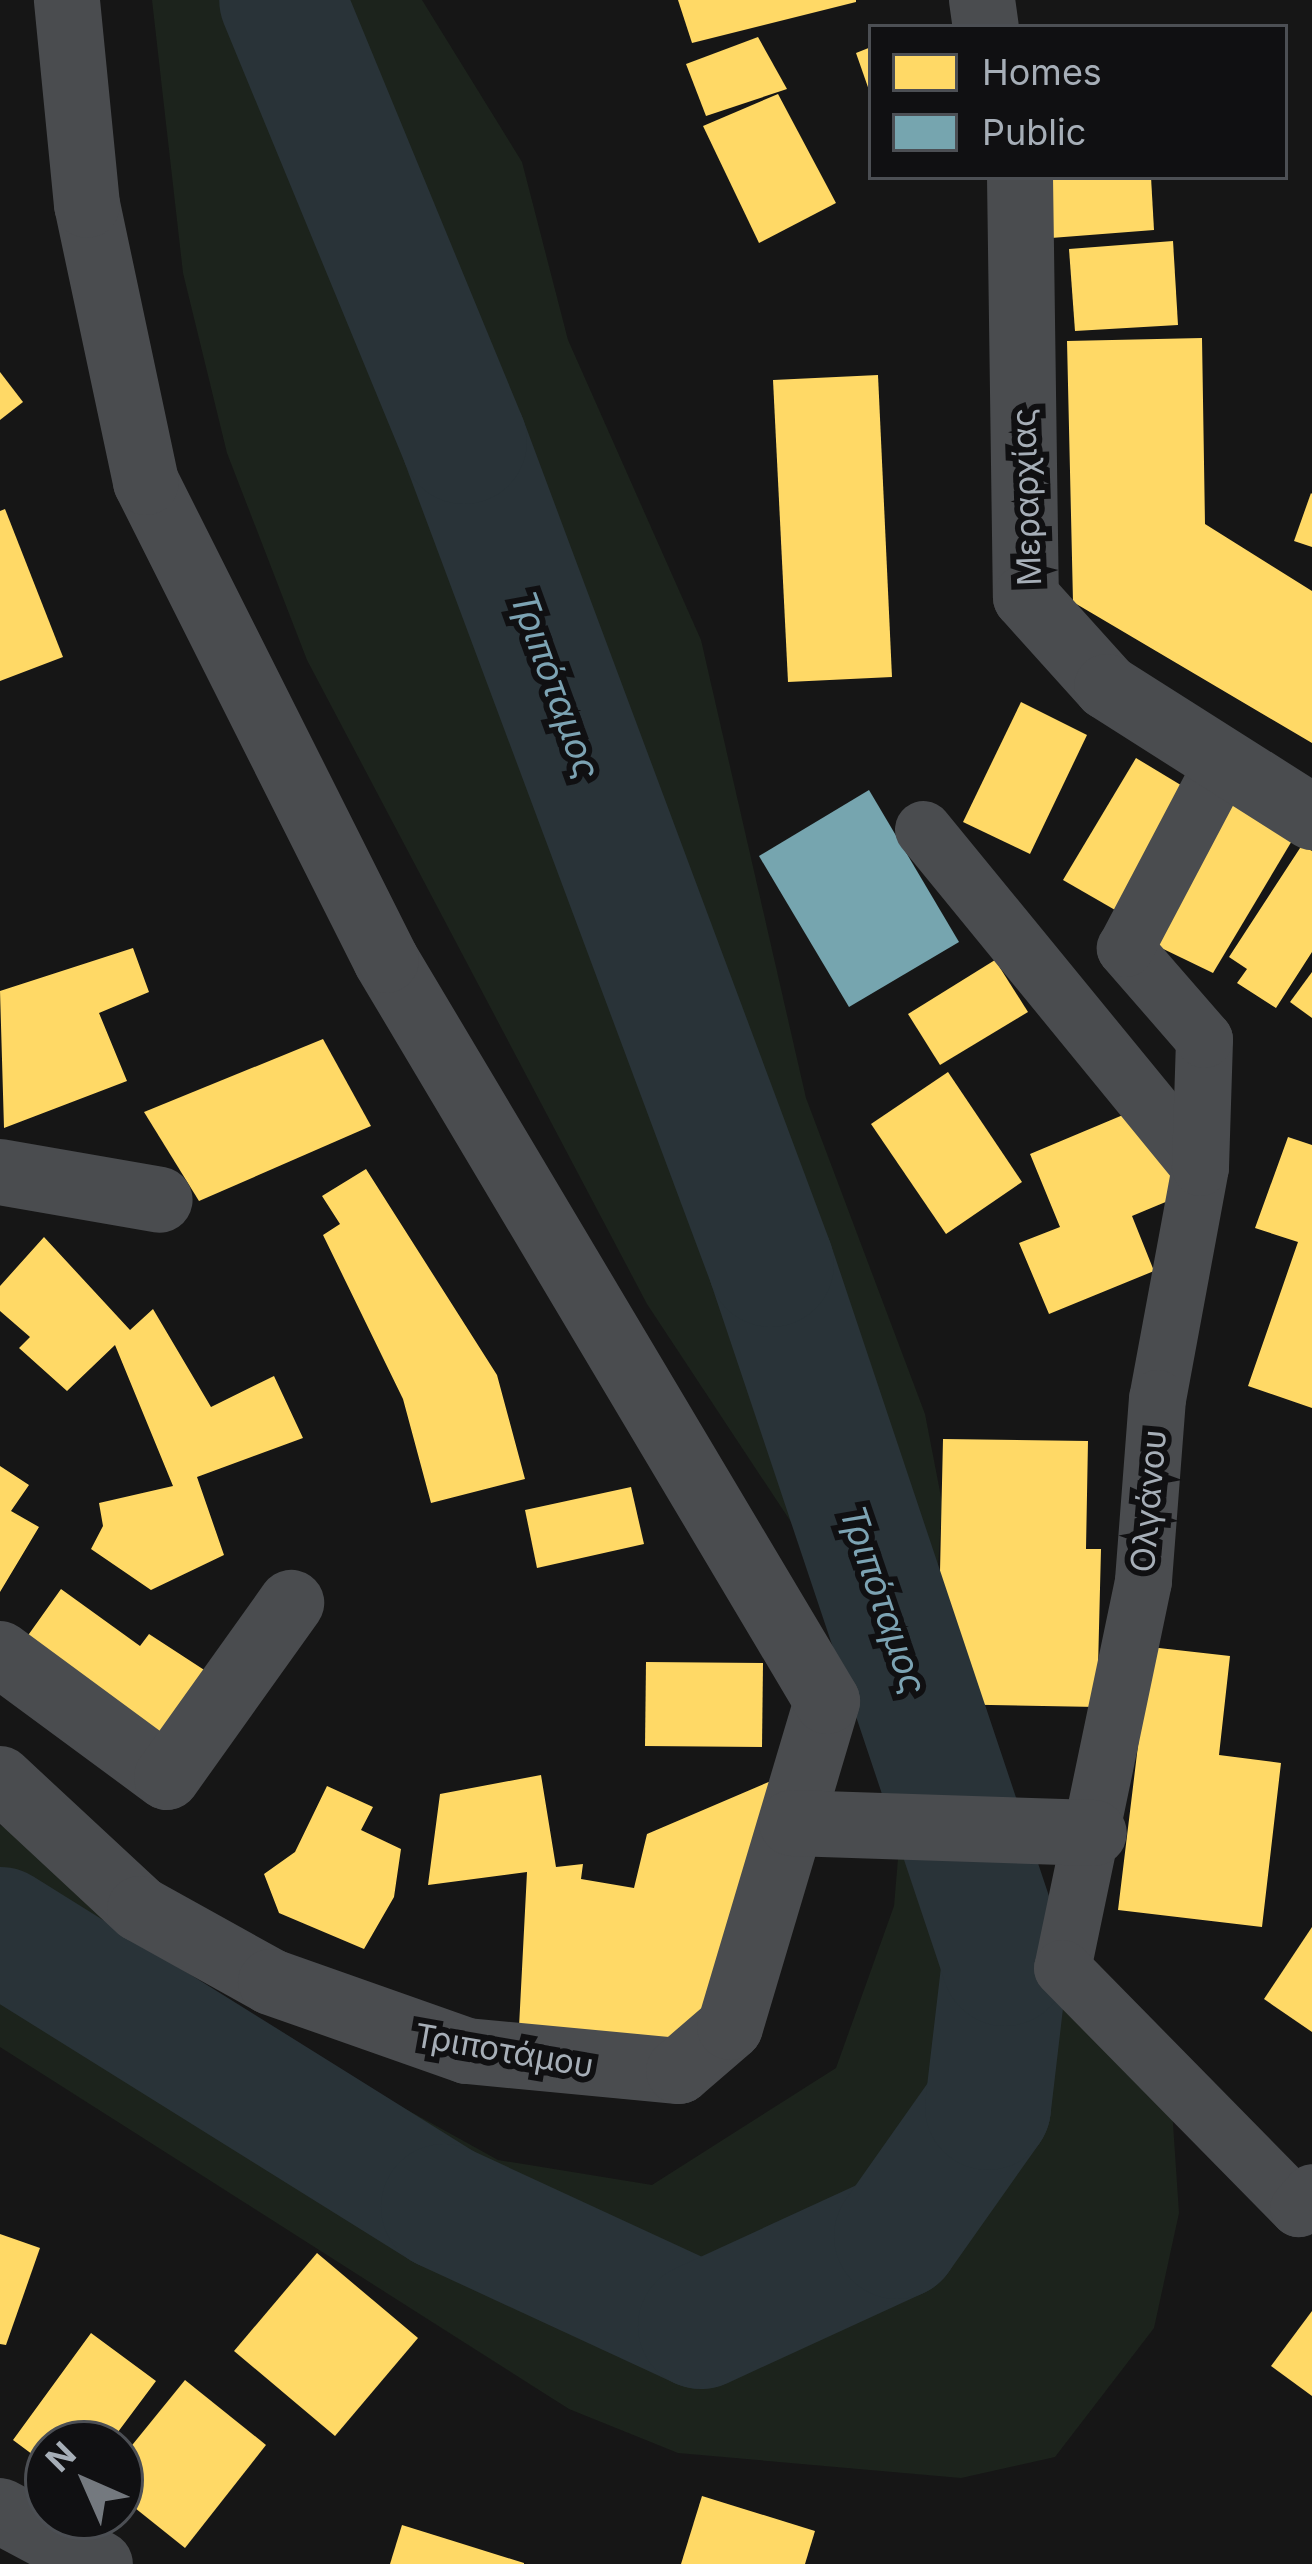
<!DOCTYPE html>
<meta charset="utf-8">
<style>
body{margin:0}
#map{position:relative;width:1312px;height:2564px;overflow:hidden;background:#161616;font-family:Inter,sans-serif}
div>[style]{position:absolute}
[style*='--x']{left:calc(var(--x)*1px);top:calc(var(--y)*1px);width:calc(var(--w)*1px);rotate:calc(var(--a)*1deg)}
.green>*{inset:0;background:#1c231c}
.homes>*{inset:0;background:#ffd966}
.public>*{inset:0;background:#76a5af}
.river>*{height:126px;margin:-63px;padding:0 63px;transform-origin:63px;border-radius:63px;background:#293338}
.pedestrian>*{height:57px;margin:-28.5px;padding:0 28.5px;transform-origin:28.5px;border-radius:28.5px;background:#4a4c4f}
.minor>*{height:66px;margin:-33px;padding:0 33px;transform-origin:33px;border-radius:33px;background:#4a4c4f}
.tertiary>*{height:66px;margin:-33px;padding:0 33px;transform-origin:33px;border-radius:33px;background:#4a4c4f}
span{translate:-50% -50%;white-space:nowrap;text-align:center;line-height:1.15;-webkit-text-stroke:12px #101012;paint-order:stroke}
.street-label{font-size:33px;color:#a6aeb7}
.water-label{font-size:36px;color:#7ca3b3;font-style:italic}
.legend{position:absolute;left:868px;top:24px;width:420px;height:156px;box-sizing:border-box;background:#101012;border:3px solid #4c4f54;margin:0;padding:15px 21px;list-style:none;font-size:36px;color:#a6aeb7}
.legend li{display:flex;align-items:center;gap:24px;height:60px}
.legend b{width:60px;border:3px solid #4c4f54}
.north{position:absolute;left:24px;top:2420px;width:120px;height:120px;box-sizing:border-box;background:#101012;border:3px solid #4c4f54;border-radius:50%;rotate:315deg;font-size:33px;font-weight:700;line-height:48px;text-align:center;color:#a6aeb7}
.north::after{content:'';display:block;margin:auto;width:42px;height:54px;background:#74797f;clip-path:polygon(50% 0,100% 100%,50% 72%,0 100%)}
</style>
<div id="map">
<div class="green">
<div style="clip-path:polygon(152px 0,422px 0,522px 162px,568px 340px,701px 640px,806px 1098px,925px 1414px,942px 1502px,936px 1602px,1007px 1820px,902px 1818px,861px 1671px,791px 1522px,647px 1304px,307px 660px,227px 453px,183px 273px)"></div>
<div style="clip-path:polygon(0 1825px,70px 1867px,145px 1950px,232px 2013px,498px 2160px,652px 2185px,836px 2068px,894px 1906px,900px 1835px,1015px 1839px,1062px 1968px,1171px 2094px,1179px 2213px,1154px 2328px,1055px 2457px,961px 2478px,678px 2453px,569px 2409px,0 2047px)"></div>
</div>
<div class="homes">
<div style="clip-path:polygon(678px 0,856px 0,856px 2px,692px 43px)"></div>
<div style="clip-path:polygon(758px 37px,787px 89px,706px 116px,686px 64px)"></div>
<div style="clip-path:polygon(871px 47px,871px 93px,870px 93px,856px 53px)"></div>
<div style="clip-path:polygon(778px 94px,836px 203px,759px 243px,703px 126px)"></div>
<div style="clip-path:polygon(1046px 177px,1151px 177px,1154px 230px,1051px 238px)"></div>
<div style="clip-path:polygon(1173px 241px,1178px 325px,1075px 331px,1069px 249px)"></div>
<div style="clip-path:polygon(1202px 338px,1205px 524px,1312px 591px,1312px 743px,1073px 602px,1067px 341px)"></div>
<div style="clip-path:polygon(0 372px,23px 402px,0 420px)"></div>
<div style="clip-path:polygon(878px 375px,892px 677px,788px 682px,773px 380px)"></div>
<div style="clip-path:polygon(1311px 493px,1312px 494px,1312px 547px,1294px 541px)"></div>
<div style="clip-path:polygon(5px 509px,63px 657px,0 681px,0 511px)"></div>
<div style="clip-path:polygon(1021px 702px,1087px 735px,1030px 854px,963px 822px)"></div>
<div style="clip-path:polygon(1136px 758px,1194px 793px,1122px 914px,1063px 880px)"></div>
<div style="clip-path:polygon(1231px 804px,1293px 839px,1213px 973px,1153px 944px)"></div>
<div style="clip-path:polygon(1302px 845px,1312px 851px,1312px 952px,1276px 1008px,1237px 983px,1247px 969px,1229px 957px)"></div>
<div style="clip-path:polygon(133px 948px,149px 992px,99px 1013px,127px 1081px,4px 1128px,0 991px)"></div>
<div style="clip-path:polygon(995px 960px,1028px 1012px,940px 1065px,908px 1014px)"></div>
<div style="clip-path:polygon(1312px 972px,1312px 1018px,1290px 1002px)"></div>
<div style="clip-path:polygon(323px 1039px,371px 1126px,199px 1201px,144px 1112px)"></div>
<div style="clip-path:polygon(948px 1072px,1022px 1182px,946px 1234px,871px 1124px)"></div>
<div style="clip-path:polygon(1142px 1107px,1180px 1196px,1132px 1216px,1154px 1271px,1049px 1314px,1019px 1243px,1060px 1227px,1030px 1154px)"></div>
<div style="clip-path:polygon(1288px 1137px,1312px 1145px,1312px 1408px,1248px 1386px,1298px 1242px,1255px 1228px)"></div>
<div style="clip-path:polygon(366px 1169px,497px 1375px,525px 1479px,431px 1503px,403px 1399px,323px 1235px,340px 1224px,322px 1196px)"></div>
<div style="clip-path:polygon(44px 1237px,130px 1330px,153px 1309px,211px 1407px,274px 1376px,303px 1438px,197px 1477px,224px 1555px,151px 1590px,91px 1549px,103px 1526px,99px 1503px,173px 1486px,115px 1345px,67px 1391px,19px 1348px,30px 1337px,0 1311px,0 1286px)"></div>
<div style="clip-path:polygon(943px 1439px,1088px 1441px,1086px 1549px,1101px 1549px,1097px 1707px,937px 1704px)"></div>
<div style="clip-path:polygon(0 1466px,29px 1485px,11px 1511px,39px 1527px,0 1592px)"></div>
<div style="clip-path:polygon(631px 1487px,644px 1544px,537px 1568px,525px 1510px)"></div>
<div style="clip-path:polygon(61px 1589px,140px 1646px,149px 1634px,215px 1677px,163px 1752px,19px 1648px)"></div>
<div style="clip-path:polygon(1150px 1647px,1230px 1656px,1219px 1755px,1281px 1763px,1262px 1927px,1118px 1910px)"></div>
<div style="clip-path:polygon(646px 1662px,763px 1663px,762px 1747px,645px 1746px)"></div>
<div style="clip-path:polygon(541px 1775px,556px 1867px,583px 1864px,581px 1879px,634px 1888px,647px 1834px,771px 1781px,692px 2048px,519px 2027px,527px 1872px,428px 1885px,440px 1794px)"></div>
<div style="clip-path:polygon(327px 1786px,373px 1807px,361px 1830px,401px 1849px,394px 1897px,364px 1949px,279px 1913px,264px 1874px,295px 1852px)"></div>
<div style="clip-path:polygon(1312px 1927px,1312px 2032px,1264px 1999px)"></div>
<div style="clip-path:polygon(0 2234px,40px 2248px,6px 2345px,0 2344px)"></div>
<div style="clip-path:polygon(317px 2253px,418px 2338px,335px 2436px,234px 2351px)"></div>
<div style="clip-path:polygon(1312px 2311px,1312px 2396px,1271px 2366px)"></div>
<div style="clip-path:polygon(91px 2333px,156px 2381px,109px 2444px,48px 2444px,48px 2466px,13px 2440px)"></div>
<div style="clip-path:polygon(185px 2380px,266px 2445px,185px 2548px,120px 2496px,120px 2460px)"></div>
<div style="clip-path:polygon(702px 2496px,815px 2531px,805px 2564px,681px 2564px)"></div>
<div style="clip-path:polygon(402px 2525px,524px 2563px,524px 2564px,390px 2564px)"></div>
</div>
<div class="public">
<div style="clip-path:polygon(869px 790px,959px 942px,849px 1007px,759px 856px)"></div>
</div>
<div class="river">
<div style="--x:0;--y:1930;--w:523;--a:31.96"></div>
<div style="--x:444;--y:2207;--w:283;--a:24.8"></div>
<div style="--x:701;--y:2326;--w:216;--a:-24.7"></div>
<div style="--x:897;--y:2236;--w:158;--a:-54.8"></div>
<div style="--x:988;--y:2107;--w:145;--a:-83.3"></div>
<div style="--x:1005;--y:1963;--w:737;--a:-108.51"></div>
<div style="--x:771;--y:1264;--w:878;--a:-110.46"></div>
<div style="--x:464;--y:441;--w:477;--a:-112.4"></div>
</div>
<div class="pedestrian">
<div style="--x:923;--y:829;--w:437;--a:50.7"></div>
<div style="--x:1200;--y:1167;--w:235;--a:100.5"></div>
<div style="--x:1157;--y:1398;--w:184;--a:94.4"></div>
<div style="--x:1143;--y:1581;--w:395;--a:101.8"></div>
<div style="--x:1062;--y:1968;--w:337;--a:45.5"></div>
<div style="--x:1298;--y:2208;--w:21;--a:-49"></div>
<div style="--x:1200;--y:1167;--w:128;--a:-88.2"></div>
<div style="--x:1204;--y:1039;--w:121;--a:-131"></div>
<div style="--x:1125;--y:948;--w:206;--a:-62.2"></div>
</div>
<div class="minor">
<div style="--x:982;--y:0;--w:27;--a:82"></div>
<div style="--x:1020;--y:177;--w:420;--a:89.2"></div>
<div style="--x:1026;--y:597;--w:121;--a:48"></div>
<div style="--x:1107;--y:687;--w:243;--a:32.4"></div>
<div style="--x:0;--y:1172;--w:162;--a:9.9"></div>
<div style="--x:0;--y:1654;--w:207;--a:36.4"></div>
<div style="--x:167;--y:1777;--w:214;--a:-54.5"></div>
<div style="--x:0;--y:1779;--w:191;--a:42.9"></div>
<div style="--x:140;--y:1909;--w:150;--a:29.1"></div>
<div style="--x:271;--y:1982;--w:208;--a:19.4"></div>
<div style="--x:467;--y:2051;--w:213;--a:5.4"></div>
<div style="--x:679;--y:2071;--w:67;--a:-40.8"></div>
<div style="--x:730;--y:2027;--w:340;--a:-73.4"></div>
<div style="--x:827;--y:1701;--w:862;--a:-120.76"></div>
<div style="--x:386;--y:960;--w:535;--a:-116.66"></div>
<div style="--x:146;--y:482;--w:283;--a:-102"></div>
<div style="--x:87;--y:205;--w:206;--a:-95.6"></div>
<div style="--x:792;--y:1823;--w:302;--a:1.9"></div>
</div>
<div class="tertiary">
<div style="--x:0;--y:2511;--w:113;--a:27.9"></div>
</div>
<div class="street-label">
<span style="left:1027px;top:497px;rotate:-92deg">Μεραρχίας</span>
<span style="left:1149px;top:1501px;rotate:-85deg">Ολγάνου</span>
<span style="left:504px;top:2051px;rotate:10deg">Τριποτάμου</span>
</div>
<div class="water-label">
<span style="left:555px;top:685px;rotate:70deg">Τριπόταμος</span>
<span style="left:883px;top:1600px;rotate:71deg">Τριπόταμος</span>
</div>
<ul class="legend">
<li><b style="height:33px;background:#ffd966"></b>Homes</li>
<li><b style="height:33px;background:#76a5af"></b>Public</li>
</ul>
<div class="north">N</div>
</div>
